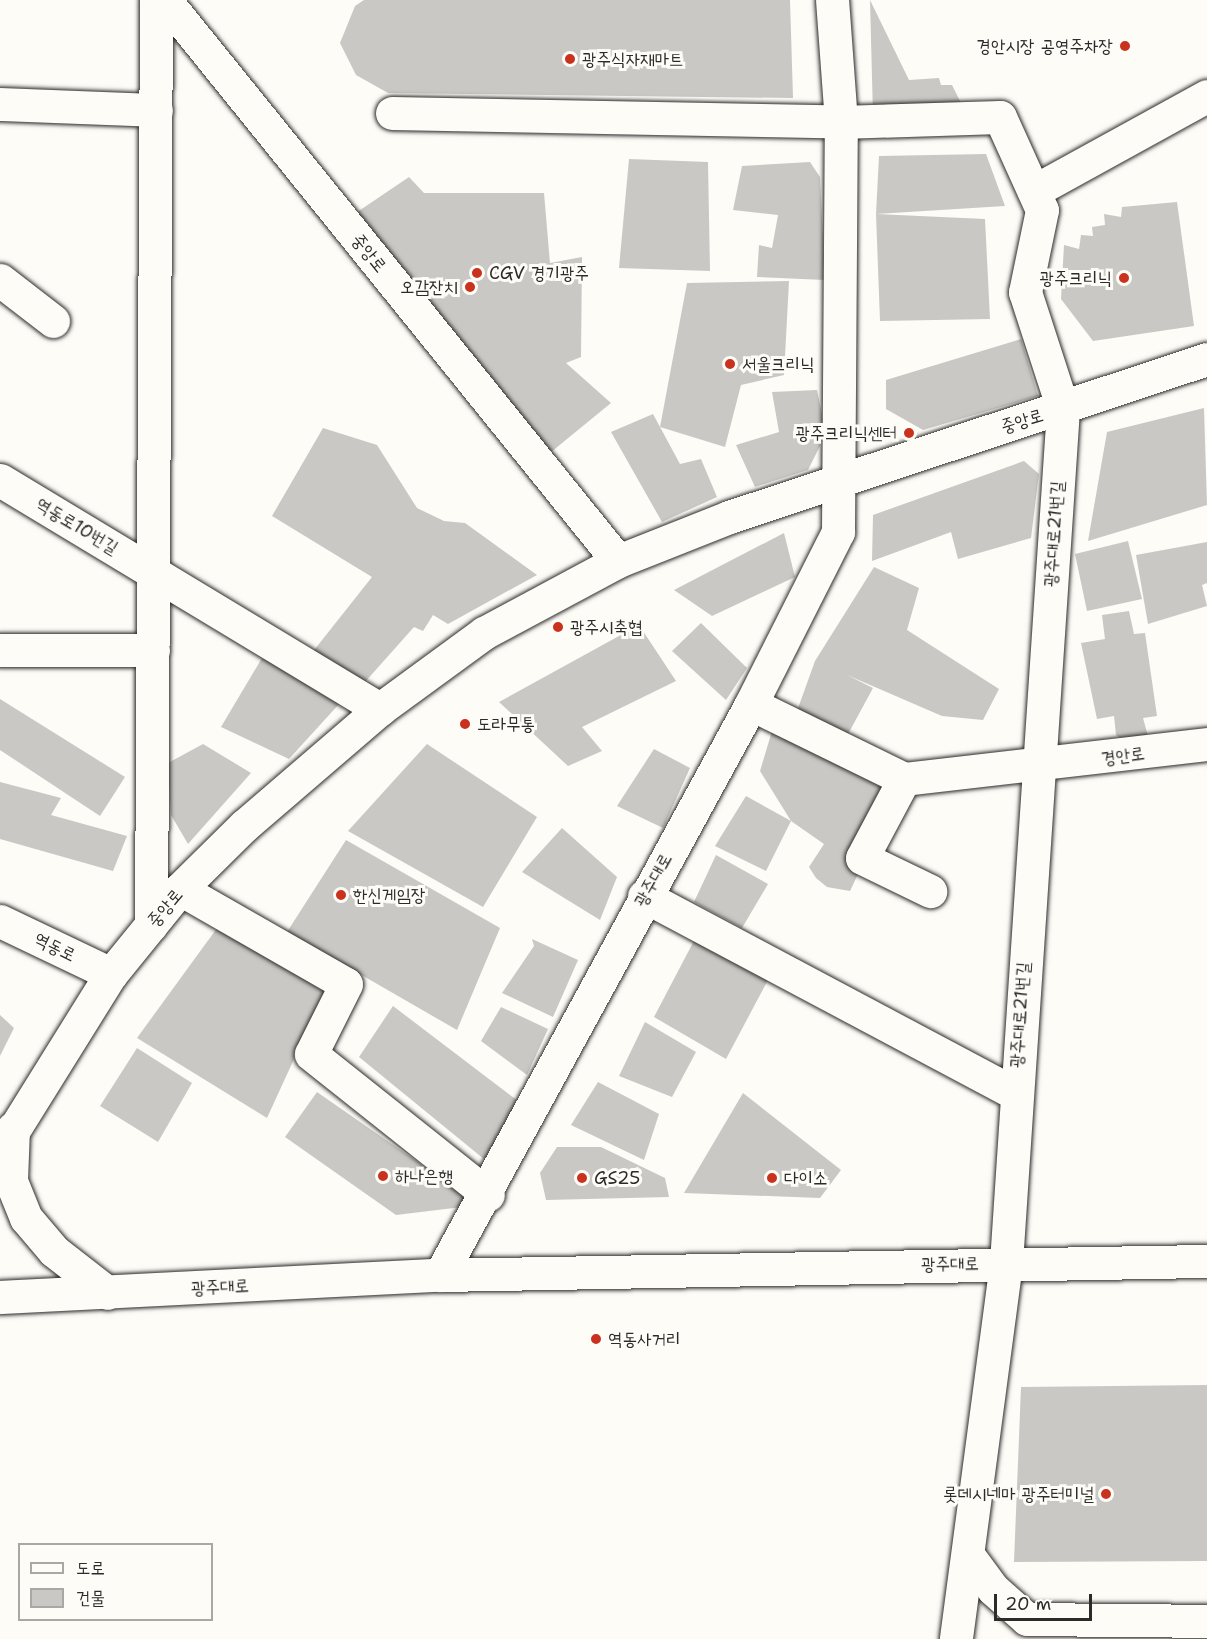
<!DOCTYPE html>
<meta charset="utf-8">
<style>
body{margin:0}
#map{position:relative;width:1207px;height:1639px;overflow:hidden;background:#fdfcf7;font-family:"Shantell Sans","Poor Story",sans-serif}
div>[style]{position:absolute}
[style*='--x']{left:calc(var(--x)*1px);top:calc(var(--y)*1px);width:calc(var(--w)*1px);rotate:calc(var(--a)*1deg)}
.building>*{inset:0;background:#c9c8c4}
.roads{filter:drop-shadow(0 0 2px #2b2b2b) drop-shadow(0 0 2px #2b2b2b)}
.minor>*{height:33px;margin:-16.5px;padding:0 16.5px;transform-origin:16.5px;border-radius:16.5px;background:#fdfcf7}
.dots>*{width:16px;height:16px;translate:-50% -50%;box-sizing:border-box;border:3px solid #fdfcf7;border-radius:50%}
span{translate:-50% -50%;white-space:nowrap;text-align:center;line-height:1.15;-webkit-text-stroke:6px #fdfcf7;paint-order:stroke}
.poi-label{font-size:18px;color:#2b2b2b}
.right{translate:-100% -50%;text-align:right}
.left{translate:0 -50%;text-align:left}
.street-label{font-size:18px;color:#2b2b2b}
.legend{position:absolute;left:18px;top:1543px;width:195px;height:78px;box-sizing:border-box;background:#fdfcf7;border:2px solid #a9a8a5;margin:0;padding:8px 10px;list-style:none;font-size:18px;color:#2b2b2b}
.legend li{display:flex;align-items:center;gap:12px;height:30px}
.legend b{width:30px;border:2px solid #a9a8a5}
.scale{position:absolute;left:994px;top:1594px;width:98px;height:27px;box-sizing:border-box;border:3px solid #2b2b2b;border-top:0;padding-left:8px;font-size:18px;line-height:21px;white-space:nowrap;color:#2b2b2b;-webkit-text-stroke:4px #fdfcf7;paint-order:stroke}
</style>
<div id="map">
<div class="building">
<div style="clip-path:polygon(364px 0,790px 0,793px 98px,388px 93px,356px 75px,340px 43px,355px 6px)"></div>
<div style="clip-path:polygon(870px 0,909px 80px,939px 78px,941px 85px,952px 85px,965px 111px,873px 116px)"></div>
<div style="clip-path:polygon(986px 154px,1005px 206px,876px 214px,985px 219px,990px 319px,880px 321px,876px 214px,879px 156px)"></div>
<div style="clip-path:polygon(629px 159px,708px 162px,710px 271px,619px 268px)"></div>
<div style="clip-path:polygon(810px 162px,820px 177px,825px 280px,757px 277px,759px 245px,772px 248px,778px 215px,733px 210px,742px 166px)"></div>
<div style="clip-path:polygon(409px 177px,424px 193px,544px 193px,550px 263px,582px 257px,581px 357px,566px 363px,611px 403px,534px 466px,344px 221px)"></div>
<div style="clip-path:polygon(1177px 202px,1194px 326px,1093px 341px,1061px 299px,1064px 245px,1079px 249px,1081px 235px,1093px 236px,1092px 227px,1105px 225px,1104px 214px,1121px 217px,1122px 207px)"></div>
<div style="clip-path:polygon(789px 281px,784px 375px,741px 385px,725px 447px,660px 427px,687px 283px)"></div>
<div style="clip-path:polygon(1021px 339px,1038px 396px,923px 430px,886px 409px,886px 380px)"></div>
<div style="clip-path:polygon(817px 390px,826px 434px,808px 470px,755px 487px,736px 445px,779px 432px,772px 392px)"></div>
<div style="clip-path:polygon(1204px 408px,1207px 505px,1088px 541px,1107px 432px)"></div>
<div style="clip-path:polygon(653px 414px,680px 464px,701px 459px,717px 497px,662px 522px,611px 432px)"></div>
<div style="clip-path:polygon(323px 428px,377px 445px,417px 508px,444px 521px,465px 523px,537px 575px,448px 624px,433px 615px,423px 631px,414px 627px,365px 682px,311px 654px,372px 577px,272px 516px)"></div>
<div style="clip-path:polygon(1024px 461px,1039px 474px,1031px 538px,958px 559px,951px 532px,872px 561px,873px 515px)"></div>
<div style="clip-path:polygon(784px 533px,795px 577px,712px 616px,674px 590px)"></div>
<div style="clip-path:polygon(1128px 541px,1142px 599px,1087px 611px,1075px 554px)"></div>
<div style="clip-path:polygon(1207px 542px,1207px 583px,1202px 585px,1207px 606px,1148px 624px,1136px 555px)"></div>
<div style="clip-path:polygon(874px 567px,919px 588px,907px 630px,999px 689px,983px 720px,942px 716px,847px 675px,873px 688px,847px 736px,797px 711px,815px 661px)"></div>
<div style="clip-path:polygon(1129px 611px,1134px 634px,1145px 633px,1157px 716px,1143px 718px,1148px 736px,1125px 741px,1116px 735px,1114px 716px,1097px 719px,1081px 643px,1105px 639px,1102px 615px)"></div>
<div style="clip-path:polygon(701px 623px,747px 668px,726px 700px,672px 651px)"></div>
<div style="clip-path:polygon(639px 625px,676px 681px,582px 727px,602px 751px,568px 766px,499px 702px)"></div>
<div style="clip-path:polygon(262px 658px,340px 703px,289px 759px,221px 727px)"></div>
<div style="clip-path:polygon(0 699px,125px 777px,100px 816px,0 750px)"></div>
<div style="clip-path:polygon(772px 731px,887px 790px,890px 806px,850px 891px,827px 887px,816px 878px,809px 867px,824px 844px,791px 821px,760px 771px)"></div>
<div style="clip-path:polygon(203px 744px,251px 773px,188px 844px,171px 815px,168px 763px)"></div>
<div style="clip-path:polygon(427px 744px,537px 817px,483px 907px,348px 831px)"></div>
<div style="clip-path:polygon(654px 749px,690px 768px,663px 828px,617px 806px)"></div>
<div style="clip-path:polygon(0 782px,61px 798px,51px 815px,127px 836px,113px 871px,0 839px)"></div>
<div style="clip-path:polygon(746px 796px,791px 821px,766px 871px,715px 846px)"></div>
<div style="clip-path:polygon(562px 828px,617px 877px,600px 920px,522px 872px)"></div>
<div style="clip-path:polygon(346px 840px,500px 928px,457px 1030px,287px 932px)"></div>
<div style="clip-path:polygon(716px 855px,768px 884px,742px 928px,694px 902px)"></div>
<div style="clip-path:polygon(220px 924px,327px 987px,267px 1118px,137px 1038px)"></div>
<div style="clip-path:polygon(697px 935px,769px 978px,726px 1059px,654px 1017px)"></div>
<div style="clip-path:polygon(532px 939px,578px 960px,553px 1017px,502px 993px,534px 946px)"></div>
<div style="clip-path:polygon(393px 1006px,518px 1101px,490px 1164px,359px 1057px)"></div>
<div style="clip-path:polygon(501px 1007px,548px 1029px,527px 1075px,481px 1041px)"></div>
<div style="clip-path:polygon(0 1015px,14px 1028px,0 1056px)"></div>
<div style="clip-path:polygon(645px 1022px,696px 1052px,672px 1097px,619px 1076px)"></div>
<div style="clip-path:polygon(137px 1048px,192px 1083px,158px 1142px,100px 1106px)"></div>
<div style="clip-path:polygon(598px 1082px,659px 1114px,644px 1160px,571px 1125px)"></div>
<div style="clip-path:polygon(317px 1092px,468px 1197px,462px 1207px,396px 1215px,285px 1137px)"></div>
<div style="clip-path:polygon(743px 1093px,841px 1170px,820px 1198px,684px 1193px)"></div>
<div style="clip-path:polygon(557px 1147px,601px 1147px,665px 1178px,669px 1197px,546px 1200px,540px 1173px)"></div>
<div style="clip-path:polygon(1207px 1385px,1207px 1561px,1014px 1562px,1021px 1387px)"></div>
</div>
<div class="roads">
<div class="minor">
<div style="--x:165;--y:0;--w:721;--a:51.08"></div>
<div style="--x:0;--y:104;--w:156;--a:2.2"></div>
<div style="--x:392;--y:113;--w:449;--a:1.1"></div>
<div style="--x:841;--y:122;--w:159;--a:-1.8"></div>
<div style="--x:1000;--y:117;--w:102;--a:65.7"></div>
<div style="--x:1042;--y:210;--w:84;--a:101.7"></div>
<div style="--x:1025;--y:292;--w:123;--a:72"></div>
<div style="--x:1063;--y:409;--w:856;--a:93.82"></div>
<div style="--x:1006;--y:1263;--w:379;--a:97.6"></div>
<div style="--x:1034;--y:191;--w:197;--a:-28.8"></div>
<div style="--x:0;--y:280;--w:67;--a:37.7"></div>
<div style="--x:0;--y:480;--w:444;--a:31.1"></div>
<div style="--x:0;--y:650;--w:153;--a:0"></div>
<div style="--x:751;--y:704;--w:170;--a:26.1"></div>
<div style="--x:904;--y:779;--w:305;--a:-6.6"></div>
<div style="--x:904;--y:779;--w:89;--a:118"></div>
<div style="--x:862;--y:858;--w:76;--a:25.9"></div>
<div style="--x:180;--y:889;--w:191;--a:29.8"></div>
<div style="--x:346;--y:984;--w:78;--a:116.6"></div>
<div style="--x:311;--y:1054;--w:226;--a:38.5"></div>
<div style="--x:644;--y:896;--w:419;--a:28"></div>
<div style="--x:0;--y:921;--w:123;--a:25.5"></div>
<div style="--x:151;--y:925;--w:925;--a:-89.69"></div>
<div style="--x:13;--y:1128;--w:53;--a:92.2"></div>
<div style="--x:11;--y:1181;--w:40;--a:68"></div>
<div style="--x:26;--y:1218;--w:43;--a:49.7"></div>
<div style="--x:54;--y:1251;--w:68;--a:37.9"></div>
<div style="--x:0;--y:1152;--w:210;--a:-58.1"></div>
<div style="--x:111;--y:974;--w:109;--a:-50.9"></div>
<div style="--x:180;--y:889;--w:91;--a:-44.6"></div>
<div style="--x:245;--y:825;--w:178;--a:-40.7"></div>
<div style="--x:380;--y:709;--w:129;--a:-36.2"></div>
<div style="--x:484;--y:633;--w:152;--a:-28.2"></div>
<div style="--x:618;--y:561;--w:119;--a:-21.6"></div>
<div style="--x:729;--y:517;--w:503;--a:-18.29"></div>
<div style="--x:440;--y:1275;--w:650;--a:-61.42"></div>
<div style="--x:751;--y:704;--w:193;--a:-63.2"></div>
<div style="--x:838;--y:532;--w:410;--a:-89.6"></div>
<div style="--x:841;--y:122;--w:122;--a:-94.2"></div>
<div style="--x:0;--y:1297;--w:441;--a:-2.9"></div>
<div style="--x:440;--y:1275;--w:767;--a:-1.05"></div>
<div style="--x:968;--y:1555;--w:42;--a:53.7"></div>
<div style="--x:993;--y:1589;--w:45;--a:41.4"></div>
<div style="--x:1027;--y:1619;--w:180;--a:0.6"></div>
</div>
</div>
<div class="dots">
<div style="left:1125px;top:46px;background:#c8321e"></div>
<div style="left:570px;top:59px;background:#c8321e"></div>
<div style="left:477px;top:273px;background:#c8321e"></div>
<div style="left:1124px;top:278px;background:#c8321e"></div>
<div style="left:470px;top:287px;background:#c8321e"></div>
<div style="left:730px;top:364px;background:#c8321e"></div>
<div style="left:909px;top:433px;background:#c8321e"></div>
<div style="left:558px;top:627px;background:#c8321e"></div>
<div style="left:465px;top:724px;background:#c8321e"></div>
<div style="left:341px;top:895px;background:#c8321e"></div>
<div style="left:383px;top:1176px;background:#c8321e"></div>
<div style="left:582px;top:1178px;background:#c8321e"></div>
<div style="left:772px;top:1178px;background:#c8321e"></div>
<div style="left:596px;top:1339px;background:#c8321e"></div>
<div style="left:1106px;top:1494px;background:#c8321e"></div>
</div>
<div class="poi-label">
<span class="right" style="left:1113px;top:46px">경안시장 공영주차장</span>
<span class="left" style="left:582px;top:59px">광주식자재마트</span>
<span class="left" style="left:489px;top:273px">CGV 경기광주</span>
<span class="right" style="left:1112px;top:278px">광주크리닉</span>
<span class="right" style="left:458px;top:287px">오감잔치</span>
<span class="left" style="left:742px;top:364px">서울크리닉</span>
<span class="right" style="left:897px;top:433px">광주크리닉센터</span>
<span class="left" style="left:570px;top:627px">광주시축협</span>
<span class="left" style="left:477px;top:724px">도라무통</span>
<span class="left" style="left:353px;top:895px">한신게임장</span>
<span class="left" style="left:395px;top:1176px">하나은행</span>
<span class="left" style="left:594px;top:1178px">GS25</span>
<span class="left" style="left:784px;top:1178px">다이소</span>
<span class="left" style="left:608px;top:1339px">역동사거리</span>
<span class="right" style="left:1094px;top:1494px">롯데시네마 광주터미널</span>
</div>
<div class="street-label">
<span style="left:369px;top:253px;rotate:51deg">중앙로</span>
<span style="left:1022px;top:421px;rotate:-17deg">중앙로</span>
<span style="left:77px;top:526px;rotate:31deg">역동로10번길</span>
<span style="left:1054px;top:534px;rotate:-86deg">광주대로21번길</span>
<span style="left:1123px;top:756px;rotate:-8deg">경안로</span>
<span style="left:653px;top:880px;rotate:-61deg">광주대로</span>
<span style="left:165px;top:908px;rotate:-50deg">중앙로</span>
<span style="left:55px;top:947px;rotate:26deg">역동로</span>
<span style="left:1020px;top:1015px;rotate:-86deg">광주대로21번길</span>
<span style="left:950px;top:1264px;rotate:-1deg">광주대로</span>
<span style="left:220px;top:1287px;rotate:-3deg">광주대로</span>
</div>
<ul class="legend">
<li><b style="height:8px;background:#fdfcf7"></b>도로</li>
<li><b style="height:16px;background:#c9c8c4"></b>건물</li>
</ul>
<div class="scale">20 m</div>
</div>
